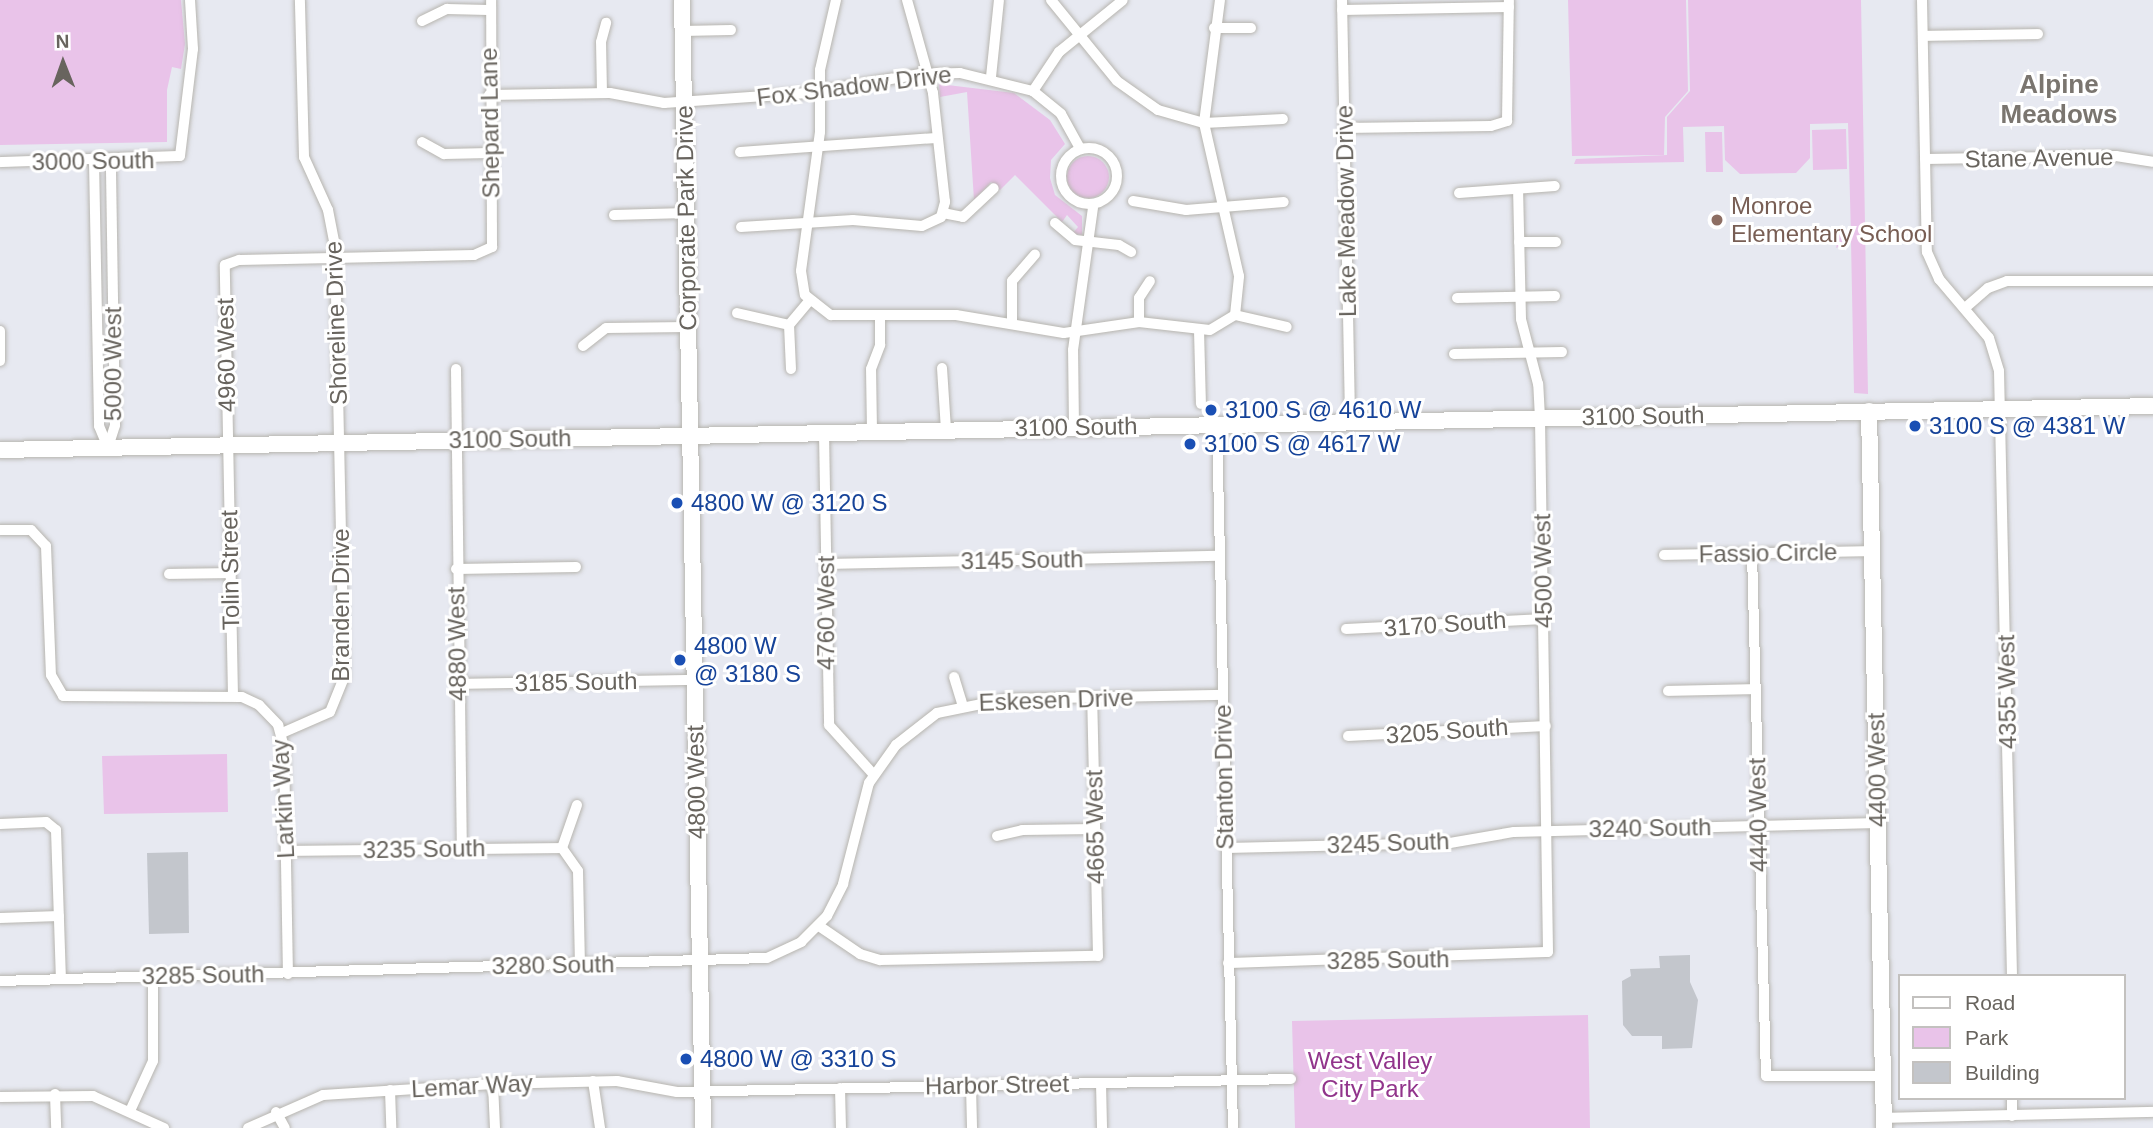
<!DOCTYPE html>
<style>
body{margin:0}
#map{position:relative;width:2153px;height:1128px;overflow:hidden;background:#e7e9f1;font-family:Arial,sans-serif}
div>[style]{position:absolute}
[style*='--x']{left:calc(var(--x)*1px);top:calc(var(--y)*1px);width:calc(var(--w)*1px);rotate:calc(var(--a)*1deg)}
.green>*{inset:0;background:#e9c3e9}
.round{border-radius:50%}
.building>*{inset:0;background:#c3c6cc}
.roads{filter:drop-shadow(0 0 2px #b7b5af) drop-shadow(0 0 2px #b7b5af)}
.street>*{height:10px;margin:-5px;padding:0 5px;transform-origin:5px;border-radius:5px;background:#fff}
.street>.ring{margin:-5px;padding:0;box-sizing:content-box;background:none;border:10px solid #fff;border-radius:50%}
.secondary>*{height:16px;margin:-8px;padding:0 8px;transform-origin:8px;border-radius:8px;background:#fff}
.dots>*{width:19px;height:19px;translate:-50% -50%;box-sizing:border-box;border:4px solid #fff;border-radius:50%}
span{translate:-50% -50%;white-space:nowrap;text-align:center;line-height:1.15;-webkit-text-stroke:6px #fff;paint-order:stroke}
.street-label{font-size:24px;color:#68645e}
.education-label{font-size:24px;color:#785e54}
.left{translate:0 -50%;text-align:left}
.transit-label{font-size:24px;color:#164399}
.park-label{font-size:24px;color:#91348b}
.neighbourhood-label{font-size:26px;color:#7a756f;font-weight:700}
.legend{position:absolute;left:1898px;top:974px;width:228px;height:126px;box-sizing:border-box;background:#fff;border:2px solid #c3c1bf;margin:0;padding:9px 12px;list-style:none;font-size:21px;color:#68645e}
.legend li{display:flex;align-items:center;gap:14px;height:35px}
.legend b{width:35px;border:2px solid #c3c1bf}
.north{position:absolute;left:28px;top:28px;width:70px;height:70px;-webkit-text-stroke:5px #fff;paint-order:stroke;rotate:359deg;font-size:19px;font-weight:700;line-height:28px;text-align:center;color:#68645e}
.north::after{content:'';display:block;margin:auto;width:24px;height:32px;background:#68645e;clip-path:polygon(50% 0,100% 100%,50% 72%,0 100%)}
</style>
<div id="map">
<div class="green">
<div style="clip-path:polygon(0 0,181px 0,185px 44px,181px 69px,172px 67px,167px 90px,167px 142px,0 145px)"></div>
<div style="clip-path:polygon(1568px 0,1686px 0,1688px 91px,1665px 117px,1664px 155px,1572px 156px)"></div>
<div style="clip-path:polygon(1688px 0,1861px 0,1868px 394px,1854px 393px,1851px 242px,1836px 248px,1840px 231px,1851px 236px,1848px 123px,1810px 124px,1810px 158px,1796px 173px,1740px 174px,1725px 160px,1724px 126px,1683px 127px,1684px 162px,1574px 164px,1576px 159px,1667px 155px,1667px 117px,1690px 91px)"></div>
<div style="clip-path:polygon(939px 84px,1014px 93px,1050px 120px,1065px 144px,1051px 160px,1050px 178px,1055px 195px,1082px 216px,1082px 235px,1073px 233px,1078px 227px,1067px 215px,1062px 222px,1015px 175px,1000px 190px,991px 182px,974px 200px,967px 92px,940px 97px)"></div>
<div style="clip-path:polygon(1846px 129px,1847px 169px,1813px 170px,1812px 130px)"></div>
<div style="clip-path:polygon(1705px 132px,1722px 132px,1723px 172px,1706px 172px)"></div>
<div class="round" style="left:1067px;top:156px;width:42px;height:42px"></div>
<div style="clip-path:polygon(227px 754px,228px 812px,104px 814px,102px 756px)"></div>
<div style="clip-path:polygon(1588px 1015px,1590px 1128px,1295px 1128px,1292px 1021px)"></div>
</div>
<div class="building">
<div style="clip-path:polygon(188px 852px,189px 933px,149px 934px,147px 853px)"></div>
<div style="clip-path:polygon(1690px 955px,1690px 982px,1698px 1000px,1692px 1048px,1662px 1049px,1662px 1036px,1632px 1036px,1623px 1025px,1622px 981px,1631px 976px,1630px 969px,1660px 968px,1659px 956px)"></div>
</div>
<div class="roads">
<div class="street">
<div style="--x:836;--y:0;--w:72;--a:102.9"></div>
<div style="--x:820;--y:70;--w:62;--a:90"></div>
<div style="--x:820;--y:132;--w:140;--a:97.8"></div>
<div style="--x:801;--y:271;--w:24;--a:81"></div>
<div style="--x:805;--y:295;--w:33;--a:38"></div>
<div style="--x:831;--y:315;--w:125;--a:0"></div>
<div style="--x:956;--y:315;--w:109;--a:9.5"></div>
<div style="--x:1064;--y:333;--w:76;--a:-8.3"></div>
<div style="--x:1139;--y:322;--w:71;--a:6.4"></div>
<div style="--x:1210;--y:330;--w:29;--a:-31"></div>
<div style="--x:1235;--y:315;--w:39;--a:-84"></div>
<div style="--x:1239;--y:276;--w:157;--a:-102.9"></div>
<div style="--x:1204;--y:123;--w:124;--a:-82.6"></div>
<div style="--x:1051;--y:0;--w:104;--a:50.8"></div>
<div style="--x:1117;--y:81;--w:50;--a:35.3"></div>
<div style="--x:1158;--y:110;--w:48;--a:15.8"></div>
<div style="--x:1204;--y:123;--w:79;--a:-2.9"></div>
<div style="--x:1342;--y:0;--w:422;--a:88.9"></div>
<div style="--x:1922;--y:0;--w:252;--a:88.9"></div>
<div style="--x:1927;--y:252;--w:30;--a:66"></div>
<div style="--x:1939;--y:279;--w:77;--a:49.7"></div>
<div style="--x:1989;--y:338;--w:34;--a:73"></div>
<div style="--x:1999;--y:371;--w:605;--a:88.77"></div>
<div style="--x:1342;--y:10;--w:167;--a:-1"></div>
<div style="--x:422;--y:21;--w:28;--a:-26"></div>
<div style="--x:447;--y:9;--w:41;--a:1.4"></div>
<div style="--x:1214;--y:28;--w:37;--a:0"></div>
<div style="--x:682;--y:31;--w:49;--a:-1.2"></div>
<div style="--x:1923;--y:36;--w:115;--a:-1"></div>
<div style="--x:991;--y:77;--w:77;--a:-84.1"></div>
<div style="--x:1033;--y:91;--w:47;--a:-56.3"></div>
<div style="--x:1059;--y:52;--w:82;--a:-39.1"></div>
<div style="--x:602;--y:93;--w:51;--a:-91.1"></div>
<div style="--x:601;--y:42;--w:20;--a:-75"></div>
<div style="--x:489;--y:95;--w:121;--a:-0.9"></div>
<div style="--x:610;--y:93;--w:55;--a:10.5"></div>
<div style="--x:664;--y:103;--w:144;--a:-4"></div>
<div style="--x:808;--y:93;--w:114;--a:-9.6"></div>
<div style="--x:920;--y:74;--w:40;--a:-1.4"></div>
<div style="--x:960;--y:73;--w:75;--a:13.9"></div>
<div style="--x:1033;--y:91;--w:36;--a:39"></div>
<div style="--x:1061;--y:114;--w:37;--a:61"></div>
<div style="--x:1344;--y:128;--w:147;--a:-0.8"></div>
<div style="--x:1491;--y:126;--w:17;--a:-17"></div>
<div style="--x:1507;--y:121;--w:121;--a:-89.1"></div>
<div style="--x:422;--y:142;--w:25;--a:29"></div>
<div style="--x:444;--y:154;--w:46;--a:-1.2"></div>
<div class="ring" style="left:1061px;top:148px;width:46px;height:46px"></div>
<div style="--x:740;--y:152;--w:197;--a:-4.1"></div>
<div style="--x:1925;--y:159;--w:191;--a:-0.9"></div>
<div style="--x:2116;--y:156;--w:37;--a:9"></div>
<div style="--x:94;--y:161;--w:265;--a:88.9"></div>
<div style="--x:99;--y:426;--w:23;--a:67"></div>
<div style="--x:0;--y:162;--w:180;--a:-1.9"></div>
<div style="--x:180;--y:156;--w:108;--a:-83.1"></div>
<div style="--x:193;--y:49;--w:49;--a:-93.5"></div>
<div style="--x:1459;--y:193;--w:96;--a:-4.2"></div>
<div style="--x:1133;--y:201;--w:54;--a:9.6"></div>
<div style="--x:1186;--y:210;--w:98;--a:-4.7"></div>
<div style="--x:943;--y:213;--w:20;--a:11"></div>
<div style="--x:963;--y:217;--w:42;--a:-43.1"></div>
<div style="--x:614;--y:215;--w:72;--a:-1.6"></div>
<div style="--x:1055;--y:223;--w:26;--a:40"></div>
<div style="--x:1075;--y:240;--w:44;--a:6.5"></div>
<div style="--x:1119;--y:245;--w:14;--a:30"></div>
<div style="--x:741;--y:227;--w:112;--a:-3.6"></div>
<div style="--x:853;--y:220;--w:69;--a:5"></div>
<div style="--x:922;--y:226;--w:21;--a:-25"></div>
<div style="--x:941;--y:217;--w:16;--a:-75"></div>
<div style="--x:945;--y:202;--w:110;--a:-96.3"></div>
<div style="--x:933;--y:93;--w:97;--a:-105.6"></div>
<div style="--x:1519;--y:242;--w:37;--a:0"></div>
<div style="--x:1457;--y:298;--w:98;--a:-1.2"></div>
<div style="--x:1965;--y:308;--w:30;--a:-41"></div>
<div style="--x:1988;--y:288;--w:20;--a:-20"></div>
<div style="--x:2007;--y:281;--w:146;--a:0"></div>
<div style="--x:737;--y:313;--w:53;--a:13"></div>
<div style="--x:1235;--y:315;--w:53;--a:13"></div>
<div style="--x:1139;--y:322;--w:24;--a:-90"></div>
<div style="--x:1139;--y:298;--w:20;--a:-57"></div>
<div style="--x:1012;--y:324;--w:43;--a:-90"></div>
<div style="--x:1012;--y:281;--w:35;--a:-49"></div>
<div style="--x:1199;--y:330;--w:74;--a:88.5"></div>
<div style="--x:0;--y:331;--w:30;--a:90"></div>
<div style="--x:583;--y:346;--w:29;--a:-38"></div>
<div style="--x:606;--y:328;--w:82;--a:-0.7"></div>
<div style="--x:1454;--y:354;--w:108;--a:-1.1"></div>
<div style="--x:942;--y:368;--w:62;--a:86.3"></div>
<div style="--x:456;--y:369;--w:479;--a:89.3"></div>
<div style="--x:791;--y:369;--w:44;--a:-92.6"></div>
<div style="--x:789;--y:325;--w:31;--a:-50"></div>
<div style="--x:1217;--y:425;--w:703;--a:88.7"></div>
<div style="--x:1074;--y:427;--w:77;--a:-90.7"></div>
<div style="--x:1073;--y:350;--w:144;--a:-82"></div>
<div style="--x:872;--y:431;--w:62;--a:-90.9"></div>
<div style="--x:871;--y:369;--w:26;--a:-69"></div>
<div style="--x:880;--y:345;--w:28;--a:-90"></div>
<div style="--x:824;--y:433;--w:292;--a:89"></div>
<div style="--x:829;--y:725;--w:67;--a:48"></div>
<div style="--x:108;--y:447;--w:23;--a:-72"></div>
<div style="--x:115;--y:425;--w:265;--a:-90.9"></div>
<div style="--x:0;--y:530;--w:31;--a:0"></div>
<div style="--x:31;--y:530;--w:22;--a:47"></div>
<div style="--x:46;--y:546;--w:129;--a:87.8"></div>
<div style="--x:51;--y:675;--w:24;--a:60"></div>
<div style="--x:63;--y:696;--w:179;--a:0.3"></div>
<div style="--x:242;--y:697;--w:19;--a:25"></div>
<div style="--x:259;--y:705;--w:28;--a:46"></div>
<div style="--x:278;--y:725;--w:23;--a:75"></div>
<div style="--x:284;--y:747;--w:227;--a:89"></div>
<div style="--x:1752;--y:553;--w:523;--a:88.47"></div>
<div style="--x:1766;--y:1076;--w:117;--a:0"></div>
<div style="--x:1664;--y:555;--w:208;--a:-1.1"></div>
<div style="--x:825;--y:564;--w:394;--a:-1.2"></div>
<div style="--x:456;--y:569;--w:120;--a:-1"></div>
<div style="--x:169;--y:574;--w:61;--a:-0.9"></div>
<div style="--x:1346;--y:629;--w:198;--a:-2.9"></div>
<div style="--x:954;--y:677;--w:28;--a:73"></div>
<div style="--x:458;--y:684;--w:237;--a:-1"></div>
<div style="--x:1668;--y:691;--w:87;--a:-1.3"></div>
<div style="--x:233;--y:696;--w:431;--a:-91.1"></div>
<div style="--x:225;--y:265;--w:15;--a:-20"></div>
<div style="--x:239;--y:260;--w:235;--a:-1.2"></div>
<div style="--x:474;--y:255;--w:20;--a:-24"></div>
<div style="--x:492;--y:247;--w:247;--a:-90.2"></div>
<div style="--x:282;--y:733;--w:52;--a:-23.6"></div>
<div style="--x:330;--y:712;--w:38;--a:-68"></div>
<div style="--x:344;--y:677;--w:431;--a:-91.2"></div>
<div style="--x:335;--y:246;--w:37;--a:-101"></div>
<div style="--x:328;--y:210;--w:58;--a:-114.4"></div>
<div style="--x:304;--y:157;--w:157;--a:-91.5"></div>
<div style="--x:1348;--y:736;--w:198;--a:-2.9"></div>
<div style="--x:577;--y:805;--w:46;--a:109.2"></div>
<div style="--x:562;--y:848;--w:28;--a:55"></div>
<div style="--x:578;--y:871;--w:93;--a:88.8"></div>
<div style="--x:0;--y:824;--w:46;--a:-2.5"></div>
<div style="--x:46;--y:822;--w:13;--a:39"></div>
<div style="--x:56;--y:830;--w:148;--a:88.1"></div>
<div style="--x:997;--y:836;--w:26;--a:-13"></div>
<div style="--x:1022;--y:830;--w:73;--a:-0.8"></div>
<div style="--x:1226;--y:848;--w:224;--a:-1.3"></div>
<div style="--x:1450;--y:843;--w:65;--a:-9.8"></div>
<div style="--x:1514;--y:832;--w:364;--a:-1.4"></div>
<div style="--x:286;--y:851;--w:276;--a:-0.6"></div>
<div style="--x:0;--y:918;--w:59;--a:-1.9"></div>
<div style="--x:819;--y:926;--w:50;--a:34.3"></div>
<div style="--x:860;--y:954;--w:21;--a:17"></div>
<div style="--x:880;--y:960;--w:218;--a:-1.1"></div>
<div style="--x:1098;--y:956;--w:258;--a:-91.3"></div>
<div style="--x:1228;--y:963;--w:320;--a:-2"></div>
<div style="--x:1548;--y:952;--w:534;--a:-90.86"></div>
<div style="--x:1540;--y:418;--w:34;--a:-93"></div>
<div style="--x:1538;--y:384;--w:67;--a:-104.7"></div>
<div style="--x:1521;--y:319;--w:128;--a:-91.3"></div>
<div style="--x:0;--y:981;--w:767;--a:-1.72"></div>
<div style="--x:767;--y:958;--w:38;--a:-25"></div>
<div style="--x:801;--y:942;--w:37;--a:-45"></div>
<div style="--x:827;--y:916;--w:36;--a:-63"></div>
<div style="--x:843;--y:884;--w:104;--a:-75.6"></div>
<div style="--x:869;--y:783;--w:47;--a:-54.6"></div>
<div style="--x:896;--y:745;--w:52;--a:-38"></div>
<div style="--x:937;--y:713;--w:70;--a:-11.5"></div>
<div style="--x:1006;--y:699;--w:216;--a:-1.1"></div>
<div style="--x:593;--y:1081;--w:48;--a:81.5"></div>
<div style="--x:1101;--y:1083;--w:45;--a:88.7"></div>
<div style="--x:493;--y:1084;--w:44;--a:87.4"></div>
<div style="--x:971;--y:1086;--w:42;--a:88.6"></div>
<div style="--x:840;--y:1088;--w:40;--a:88.6"></div>
<div style="--x:390;--y:1090;--w:38;--a:88"></div>
<div style="--x:55;--y:1094;--w:34;--a:88"></div>
<div style="--x:0;--y:1097;--w:93;--a:-0.6"></div>
<div style="--x:93;--y:1096;--w:78;--a:24.3"></div>
<div style="--x:2012;--y:1098;--w:18;--a:90"></div>
<div style="--x:130;--y:1111;--w:55;--a:-65.3"></div>
<div style="--x:153;--y:1061;--w:85;--a:-90"></div>
<div style="--x:276;--y:1112;--w:18;--a:61"></div>
<div style="--x:1884;--y:1118;--w:269;--a:-1.3"></div>
<div style="--x:248;--y:1128;--w:82;--a:-23.7"></div>
<div style="--x:323;--y:1095;--w:170;--a:-3.7"></div>
<div style="--x:493;--y:1084;--w:124;--a:-1.4"></div>
<div style="--x:617;--y:1081;--w:61;--a:10.4"></div>
<div style="--x:677;--y:1092;--w:614;--a:-1.21"></div>
</div>
<div class="secondary">
<div style="--x:682;--y:0;--w:1128;--a:88.93"></div>
<div style="--x:1869;--y:411;--w:717;--a:88.8"></div>
<div style="--x:0;--y:450;--w:2153;--a:-1.17"></div>
</div>
</div>
<div class="dots">
<div style="left:1717px;top:220px;background:#8d6e63"></div>
<div style="left:1211px;top:410px;background:#1a4fb4"></div>
<div style="left:1915px;top:426px;background:#1a4fb4"></div>
<div style="left:1190px;top:444px;background:#1a4fb4"></div>
<div style="left:677px;top:503px;background:#1a4fb4"></div>
<div style="left:680px;top:660px;background:#1a4fb4"></div>
<div style="left:686px;top:1059px;background:#1a4fb4"></div>
</div>
<div class="street-label">
<span style="left:854px;top:86px;rotate:-7deg">Fox Shadow Drive</span>
<span style="left:490px;top:123px;rotate:-91deg">Shepard Lane</span>
<span style="left:2039px;top:158px;rotate:-1deg">Stane Avenue</span>
<span style="left:93px;top:161px;rotate:-1deg">3000 South</span>
<span style="left:1346px;top:211px;rotate:-91deg">Lake Meadow Drive</span>
<span style="left:686px;top:218px;rotate:-91deg">Corporate Park Drive</span>
<span style="left:336px;top:323px;rotate:-92deg">Shoreline Drive</span>
<span style="left:226px;top:355px;rotate:-91deg">4960 West</span>
<span style="left:113px;top:364px;rotate:-90deg">5000 West</span>
<span style="left:1643px;top:416px;rotate:-1deg">3100 South</span>
<span style="left:1076px;top:427px;rotate:-1deg">3100 South</span>
<span style="left:510px;top:439px;rotate:-1deg">3100 South</span>
<span style="left:1768px;top:553px;rotate:-1deg">Fassio Circle</span>
<span style="left:1022px;top:560px;rotate:-1deg">3145 South</span>
<span style="left:230px;top:570px;rotate:-91deg">Tolin Street</span>
<span style="left:1543px;top:571px;rotate:-91deg">4500 West</span>
<span style="left:341px;top:605px;rotate:-90deg">Branden Drive</span>
<span style="left:826px;top:613px;rotate:-90deg">4760 West</span>
<span style="left:1445px;top:624px;rotate:-4deg">3170 South</span>
<span style="left:457px;top:644px;rotate:-91deg">4880 West</span>
<span style="left:576px;top:682px;rotate:-1deg">3185 South</span>
<span style="left:2007px;top:692px;rotate:-91deg">4355 West</span>
<span style="left:1056px;top:700px;rotate:-2deg">Eskesen Drive</span>
<span style="left:1447px;top:731px;rotate:-4deg">3205 South</span>
<span style="left:1877px;top:770px;rotate:-91deg">4400 West</span>
<span style="left:1224px;top:777px;rotate:-91deg">Stanton Drive</span>
<span style="left:696px;top:782px;rotate:-91deg">4800 West</span>
<span style="left:283px;top:799px;rotate:-93deg">Larkin Way</span>
<span style="left:1758px;top:815px;rotate:-91deg">4440 West</span>
<span style="left:1095px;top:827px;rotate:-91deg">4665 West</span>
<span style="left:1650px;top:828px;rotate:-1deg">3240 South</span>
<span style="left:1388px;top:843px;rotate:-2deg">3245 South</span>
<span style="left:424px;top:849px;rotate:-1deg">3235 South</span>
<span style="left:1388px;top:960px;rotate:-1deg">3285 South</span>
<span style="left:553px;top:965px;rotate:-1deg">3280 South</span>
<span style="left:203px;top:975px;rotate:-1deg">3285 South</span>
<span style="left:997px;top:1085px;rotate:-1deg">Harbor Street</span>
<span style="left:472px;top:1086px;rotate:-3deg">Lemar Way</span>
</div>
<div class="education-label">
<span class="left" style="left:1731px;top:220px">Monroe<br>Elementary School</span>
</div>
<div class="transit-label">
<span class="left" style="left:1225px;top:410px">3100 S @ 4610 W</span>
<span class="left" style="left:1929px;top:426px">3100 S @ 4381 W</span>
<span class="left" style="left:1204px;top:444px">3100 S @ 4617 W</span>
<span class="left" style="left:691px;top:503px">4800 W @ 3120 S</span>
<span class="left" style="left:694px;top:660px">4800 W<br>@ 3180 S</span>
<span class="left" style="left:700px;top:1059px">4800 W @ 3310 S</span>
</div>
<div class="park-label">
<span style="left:1370px;top:1075px">West Valley<br>City Park</span>
</div>
<div class="neighbourhood-label">
<span style="left:2059px;top:100px">Alpine<br>Meadows</span>
</div>
<ul class="legend">
<li><b style="height:9px;background:#fff"></b>Road</li>
<li><b style="height:19px;background:#e9c3e9"></b>Park</li>
<li><b style="height:19px;background:#c3c6cc"></b>Building</li>
</ul>
<div class="north">N</div>
</div>
